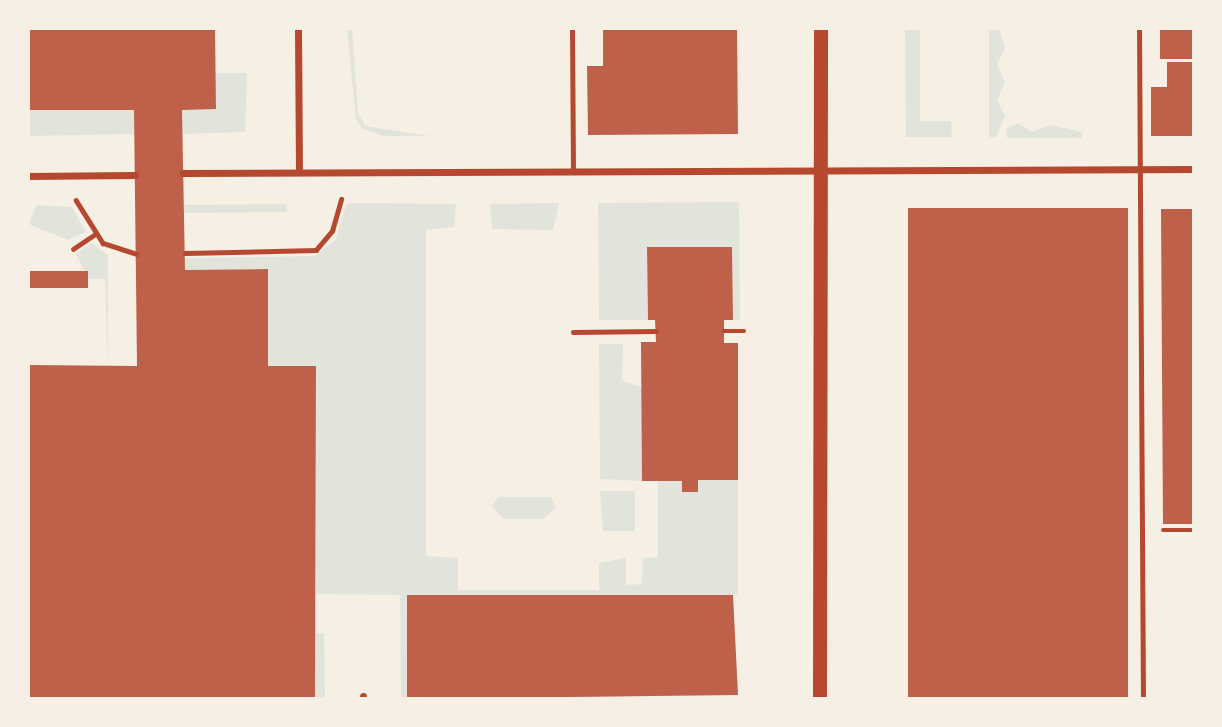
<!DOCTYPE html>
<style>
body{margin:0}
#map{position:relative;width:1222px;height:727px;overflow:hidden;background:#f6efe4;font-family:Quicksand,sans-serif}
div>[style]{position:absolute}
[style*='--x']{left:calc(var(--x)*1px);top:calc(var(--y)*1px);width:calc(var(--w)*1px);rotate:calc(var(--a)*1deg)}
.green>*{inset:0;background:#e2e4dc}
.building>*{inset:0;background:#bf614a}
.path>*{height:4.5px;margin:-2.25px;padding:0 2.25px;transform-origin:2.25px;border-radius:2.25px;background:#b5482f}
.service>*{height:5px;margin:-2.5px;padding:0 2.5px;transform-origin:2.5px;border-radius:2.5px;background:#b5482f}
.minor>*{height:7px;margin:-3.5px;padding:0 3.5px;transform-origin:3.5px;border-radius:3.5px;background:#b5482f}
.secondary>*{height:14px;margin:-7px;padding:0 7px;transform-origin:7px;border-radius:7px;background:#b5482f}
span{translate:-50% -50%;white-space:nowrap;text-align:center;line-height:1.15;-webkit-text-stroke:5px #f6efe4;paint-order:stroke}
.frame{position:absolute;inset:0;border:30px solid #f6efe4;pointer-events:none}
</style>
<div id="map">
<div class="green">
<div style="clip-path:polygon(347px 28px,352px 28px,358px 113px,365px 126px,430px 136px,384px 136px,363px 129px,356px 120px)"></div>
<div style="clip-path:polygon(905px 28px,920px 28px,920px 121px,951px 121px,952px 137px,906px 137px)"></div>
<div style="clip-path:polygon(989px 28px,999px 28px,1005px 48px,997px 64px,1005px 82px,997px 100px,1005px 116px,996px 137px,989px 137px)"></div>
<div style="clip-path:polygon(215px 73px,247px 73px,245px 132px,182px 134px,182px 110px)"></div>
<div style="clip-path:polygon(28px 110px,134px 110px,134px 134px,28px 136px)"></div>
<div style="clip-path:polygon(1018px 123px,1032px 132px,1050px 125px,1082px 132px,1082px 138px,1007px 138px,1006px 129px)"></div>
<div style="clip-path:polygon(739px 202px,740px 320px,733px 320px,732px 247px,647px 247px,648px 320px,599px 320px,598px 203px)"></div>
<div style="clip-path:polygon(352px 203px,456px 204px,454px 227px,426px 230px,426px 556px,458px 558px,458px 590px,599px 590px,599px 563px,626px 558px,626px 585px,642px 584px,643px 558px,658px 557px,658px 481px,682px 481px,682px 492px,698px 492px,698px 480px,738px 480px,738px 595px,408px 595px,407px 699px,401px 699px,400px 595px,316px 594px,316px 366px,268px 366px,268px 269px,185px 270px,185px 258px,315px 256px,336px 239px,346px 205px)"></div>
<div style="clip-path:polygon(559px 203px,553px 230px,492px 229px,490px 204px)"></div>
<div style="clip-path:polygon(286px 204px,287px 212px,184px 213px,184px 205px)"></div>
<div style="clip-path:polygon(37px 205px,72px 207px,86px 232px,68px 240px,28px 224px)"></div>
<div style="clip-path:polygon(92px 243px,108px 255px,108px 365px,105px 279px,88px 279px,76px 254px)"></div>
<div style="clip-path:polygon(599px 344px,623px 344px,622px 380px,642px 388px,642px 481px,600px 479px)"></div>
<div style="clip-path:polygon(600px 491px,635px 491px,635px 531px,603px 531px)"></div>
<div style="clip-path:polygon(499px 497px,551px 497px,556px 508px,543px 519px,504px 519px,491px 506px)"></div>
<div style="clip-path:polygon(315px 633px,324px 633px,325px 699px,315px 699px)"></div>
</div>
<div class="building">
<div style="clip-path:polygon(28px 28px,215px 28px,216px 109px,182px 110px,185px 270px,268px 269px,268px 366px,316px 366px,315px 699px,28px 699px,28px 365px,137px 366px,134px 110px,28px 110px)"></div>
<div style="clip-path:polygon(603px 28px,737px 28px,738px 134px,588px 135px,587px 66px,603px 66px)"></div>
<div style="clip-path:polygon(1160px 28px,1194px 28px,1194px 59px,1160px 59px)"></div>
<div style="clip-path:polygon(1167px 62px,1194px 62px,1194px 136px,1151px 136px,1151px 87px,1167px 87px)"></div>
<div style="clip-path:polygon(908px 208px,1128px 208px,1128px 699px,908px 699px)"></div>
<div style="clip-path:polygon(1161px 209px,1194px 209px,1194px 524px,1163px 524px)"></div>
<div style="clip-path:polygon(647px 247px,732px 247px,733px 320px,724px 320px,724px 343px,738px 343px,738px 480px,698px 480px,698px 492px,682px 492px,682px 481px,642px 481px,641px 342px,656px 342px,655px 320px,648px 320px)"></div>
<div style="clip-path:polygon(28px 271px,88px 271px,88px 288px,28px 288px)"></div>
<div style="clip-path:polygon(407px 595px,733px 595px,738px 695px,407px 699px)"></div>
</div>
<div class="path">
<div style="--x:76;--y:200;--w:51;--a:57.9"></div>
<div style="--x:103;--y:243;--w:35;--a:18"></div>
<div style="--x:73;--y:249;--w:25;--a:-34"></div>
<div style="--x:185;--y:253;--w:131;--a:-1.3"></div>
<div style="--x:316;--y:250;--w:25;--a:-50"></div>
<div style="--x:332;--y:231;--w:33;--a:-74"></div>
<div style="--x:724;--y:331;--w:20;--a:0"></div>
<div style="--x:573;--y:332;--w:83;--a:-0.7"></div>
<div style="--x:1163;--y:530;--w:31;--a:0"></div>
</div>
<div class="service">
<div style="--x:572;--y:28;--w:142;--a:89.6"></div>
<div style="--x:1139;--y:28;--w:671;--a:89.66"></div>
</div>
<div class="minor">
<div style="--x:298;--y:28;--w:144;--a:89.6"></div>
<div style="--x:183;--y:173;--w:1011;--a:-0.23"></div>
<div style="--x:28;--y:176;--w:107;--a:-0.5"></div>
<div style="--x:363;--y:696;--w:3;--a:90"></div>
</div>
<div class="secondary">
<div style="--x:820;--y:699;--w:671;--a:-89.91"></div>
</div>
<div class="frame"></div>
</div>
